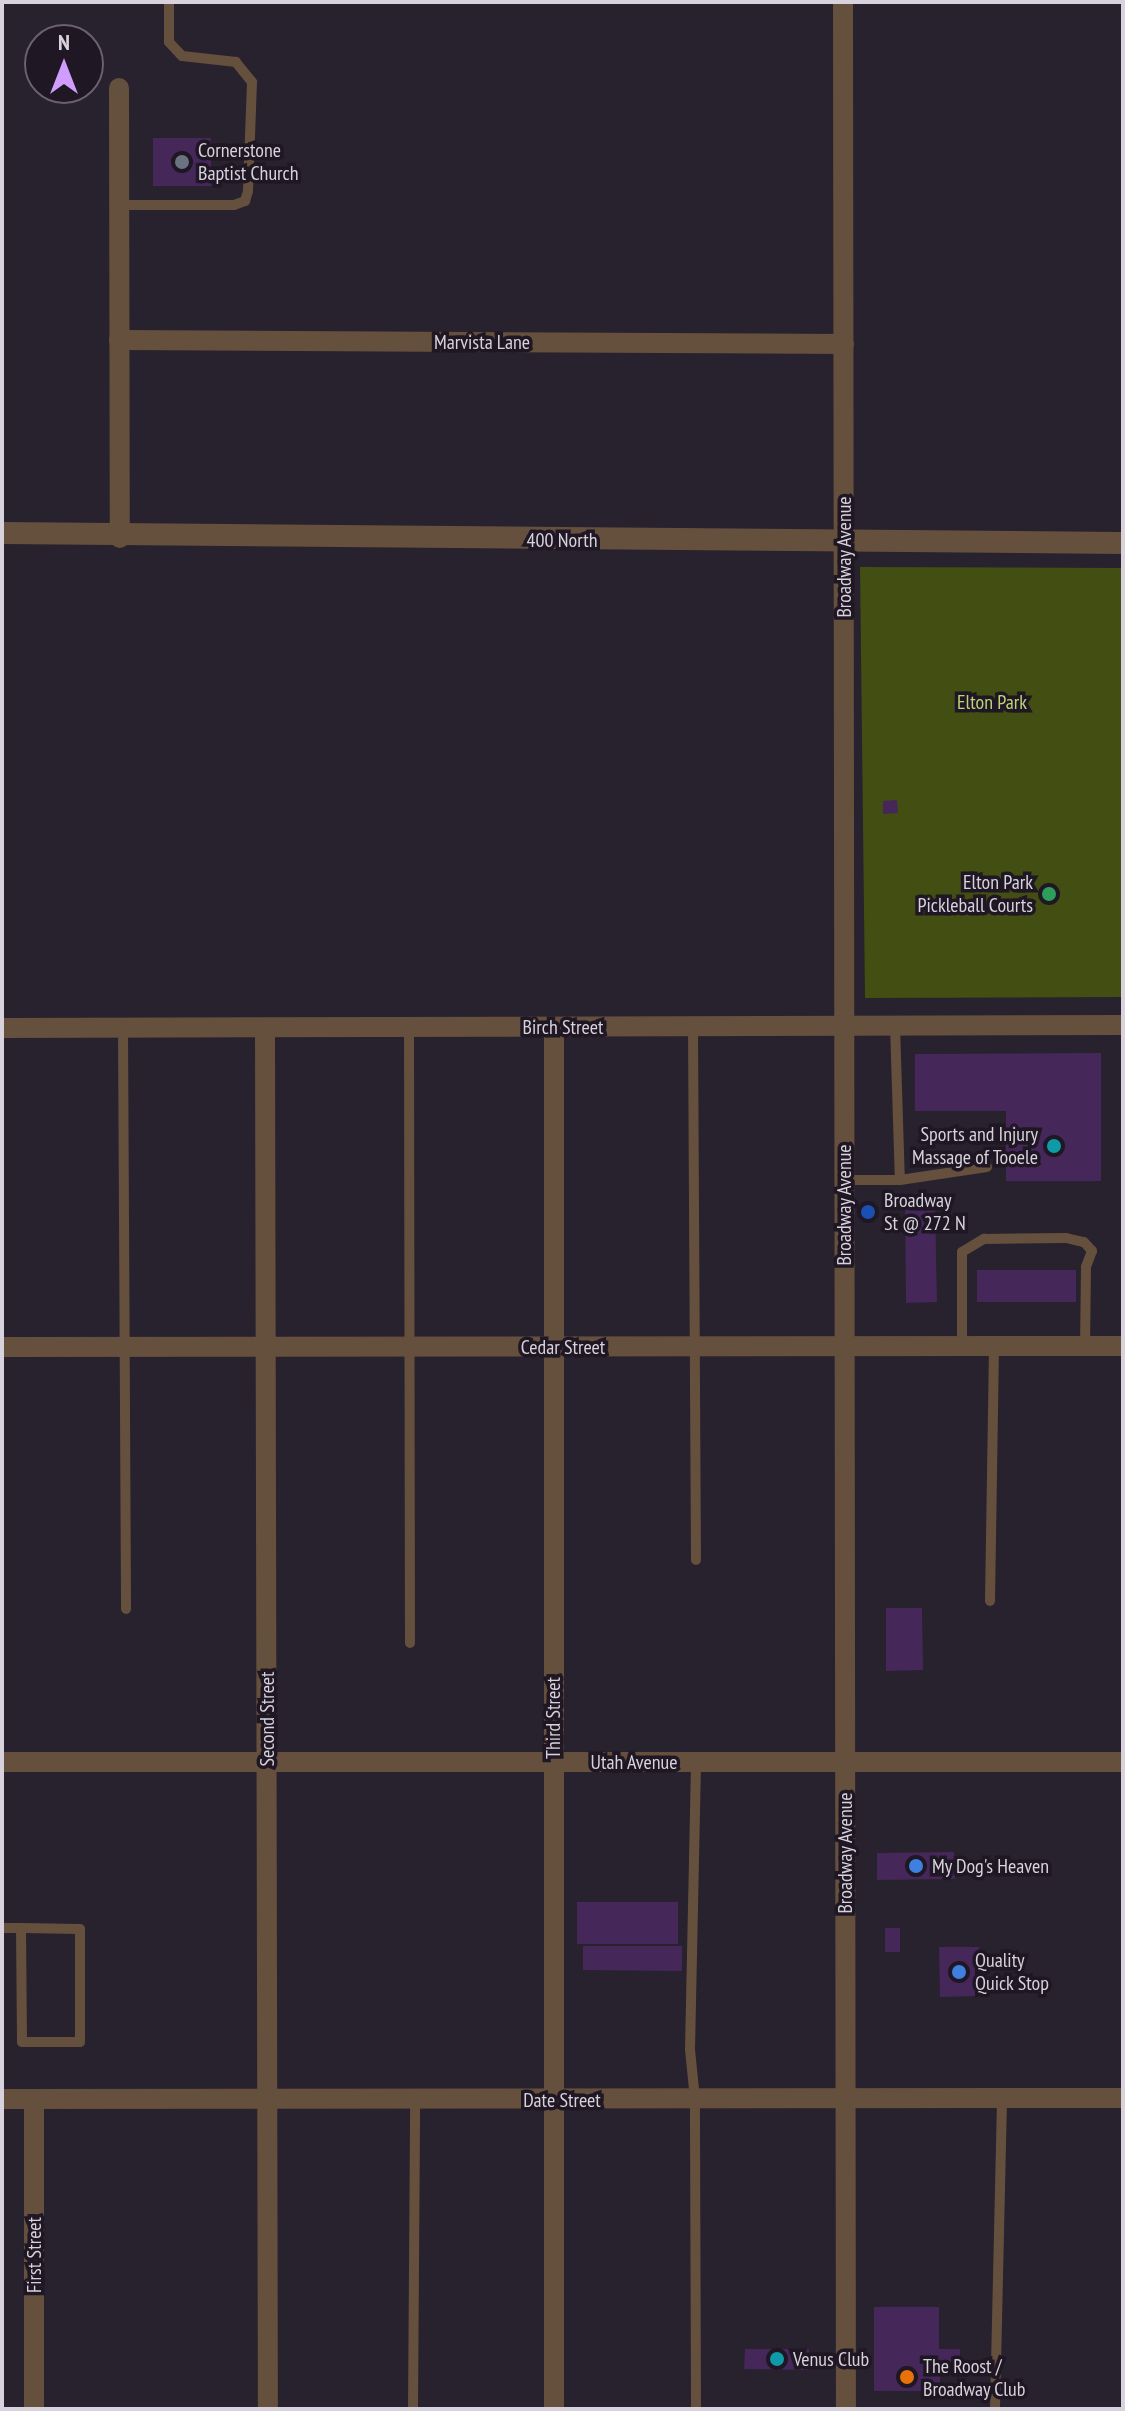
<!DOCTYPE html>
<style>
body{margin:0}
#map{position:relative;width:1125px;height:2411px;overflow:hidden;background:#28212e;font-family:"PT Sans Narrow",sans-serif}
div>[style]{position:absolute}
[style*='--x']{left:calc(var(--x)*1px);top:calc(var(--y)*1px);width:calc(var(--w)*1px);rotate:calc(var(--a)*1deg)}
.green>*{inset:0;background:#434e12}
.building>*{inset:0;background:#452759}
.service>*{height:10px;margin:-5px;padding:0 5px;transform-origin:5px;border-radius:5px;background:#65503d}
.minor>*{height:20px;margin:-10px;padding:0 10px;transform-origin:10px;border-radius:10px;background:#65503d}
.tertiary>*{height:22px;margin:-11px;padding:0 11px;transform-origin:11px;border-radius:11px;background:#65503d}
.dots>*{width:22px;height:22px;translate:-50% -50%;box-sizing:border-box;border:4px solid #1f1724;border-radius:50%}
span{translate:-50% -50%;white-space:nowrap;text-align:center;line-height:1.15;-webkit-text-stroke:7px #1f1724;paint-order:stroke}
.poi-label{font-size:20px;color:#d7d2db}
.left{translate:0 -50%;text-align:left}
.right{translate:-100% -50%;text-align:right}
.street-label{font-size:20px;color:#d7d2db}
.park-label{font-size:20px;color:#bdd376}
.frame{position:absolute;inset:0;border:4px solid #d7d2db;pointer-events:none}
.north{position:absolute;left:24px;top:24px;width:80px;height:80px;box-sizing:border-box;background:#1f1724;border:2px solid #69626d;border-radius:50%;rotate:0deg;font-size:22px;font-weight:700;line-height:32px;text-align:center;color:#d7d2db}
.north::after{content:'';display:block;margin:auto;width:28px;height:36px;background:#d09dfe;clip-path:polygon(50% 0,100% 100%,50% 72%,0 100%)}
</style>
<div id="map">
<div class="green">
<div style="clip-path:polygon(860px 567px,1123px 568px,1123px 997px,865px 998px)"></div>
</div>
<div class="building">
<div style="clip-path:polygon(153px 138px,211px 138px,211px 186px,153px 186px)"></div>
<div style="clip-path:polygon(897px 800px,898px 813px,883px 814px,883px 801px)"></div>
<div style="clip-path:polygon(1101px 1053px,1101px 1181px,1006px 1181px,1006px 1111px,915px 1111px,915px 1054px)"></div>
<div style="clip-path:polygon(905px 1205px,935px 1205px,937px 1302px,906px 1303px)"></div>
<div style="clip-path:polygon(977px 1270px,1076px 1270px,1076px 1302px,977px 1302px)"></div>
<div style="clip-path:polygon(886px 1608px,922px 1608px,923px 1670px,886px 1671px)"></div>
<div style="clip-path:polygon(954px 1852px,955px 1879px,877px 1880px,877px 1853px)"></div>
<div style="clip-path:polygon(577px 1902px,678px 1902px,678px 1944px,577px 1944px)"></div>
<div style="clip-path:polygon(885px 1928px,900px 1928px,900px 1952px,885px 1952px)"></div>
<div style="clip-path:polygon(583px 1946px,682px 1946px,682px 1971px,583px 1970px)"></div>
<div style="clip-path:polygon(939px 1947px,979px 1947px,979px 1996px,940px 1997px)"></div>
<div style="clip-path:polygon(874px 2307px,939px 2307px,939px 2349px,960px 2349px,960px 2362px,940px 2362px,940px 2391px,874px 2391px)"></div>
<div style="clip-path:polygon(745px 2349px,809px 2349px,809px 2370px,744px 2369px)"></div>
</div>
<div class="service">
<div style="--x:119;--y:205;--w:115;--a:0"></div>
<div style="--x:234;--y:205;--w:12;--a:-20"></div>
<div style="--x:245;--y:201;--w:10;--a:-73"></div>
<div style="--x:248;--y:191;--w:109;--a:-87.9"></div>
<div style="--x:252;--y:82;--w:26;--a:-129"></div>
<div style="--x:236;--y:62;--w:54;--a:-173.7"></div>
<div style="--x:182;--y:56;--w:19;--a:-133"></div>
<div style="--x:169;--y:42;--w:40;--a:-90"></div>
<div style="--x:895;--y:1025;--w:155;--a:88.2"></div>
<div style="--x:693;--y:1027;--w:533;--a:89.68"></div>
<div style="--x:123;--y:1028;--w:581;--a:89.7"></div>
<div style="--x:409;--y:1028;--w:615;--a:89.91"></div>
<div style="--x:844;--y:1180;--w:56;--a:0"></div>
<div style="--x:900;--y:1180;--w:88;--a:-8.5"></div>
<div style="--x:962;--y:1346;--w:94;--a:-90"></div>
<div style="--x:962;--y:1252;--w:26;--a:-31"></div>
<div style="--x:984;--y:1239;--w:82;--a:-0.7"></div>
<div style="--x:1066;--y:1238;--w:18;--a:13"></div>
<div style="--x:1084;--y:1242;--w:12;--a:48"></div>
<div style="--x:1092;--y:1251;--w:17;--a:111"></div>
<div style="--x:1086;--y:1267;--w:79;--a:90.7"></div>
<div style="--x:990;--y:1601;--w:255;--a:-89.1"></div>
<div style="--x:2;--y:1928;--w:19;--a:0"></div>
<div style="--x:21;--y:1928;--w:59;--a:1"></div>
<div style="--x:80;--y:1929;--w:113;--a:90"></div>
<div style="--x:80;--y:2042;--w:58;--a:180"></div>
<div style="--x:22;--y:2042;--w:114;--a:-90.5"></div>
<div style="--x:413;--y:2409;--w:308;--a:-89.6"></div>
<div style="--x:696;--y:2409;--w:310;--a:-90.2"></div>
<div style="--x:695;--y:2099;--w:49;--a:-95.8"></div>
<div style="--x:690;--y:2050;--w:288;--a:-88.8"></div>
<div style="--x:995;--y:2409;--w:311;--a:-88.7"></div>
</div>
<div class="minor">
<div style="--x:843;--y:2;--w:2407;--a:89.93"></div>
<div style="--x:119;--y:88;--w:450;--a:89.9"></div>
<div style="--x:119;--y:340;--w:725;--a:0.32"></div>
<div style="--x:2;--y:1028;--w:1121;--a:-0.15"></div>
<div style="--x:265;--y:1028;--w:1381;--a:89.88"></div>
<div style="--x:2;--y:1347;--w:1121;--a:-0.05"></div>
<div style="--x:2;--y:1762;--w:1121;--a:0"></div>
<div style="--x:2;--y:2099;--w:1121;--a:-0.05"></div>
<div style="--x:34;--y:2409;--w:308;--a:-90"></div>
<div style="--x:554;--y:2409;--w:1381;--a:-90"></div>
</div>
<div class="tertiary">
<div style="--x:2;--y:533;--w:1121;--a:0.51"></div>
</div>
<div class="dots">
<div style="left:182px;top:162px;background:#6b7280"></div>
<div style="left:1049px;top:894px;background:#2e9e5b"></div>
<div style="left:1054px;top:1146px;background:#0f9aa8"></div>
<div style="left:868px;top:1212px;background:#1a4fb4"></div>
<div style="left:916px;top:1866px;background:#3f7fe0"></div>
<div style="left:959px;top:1972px;background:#3f7fe0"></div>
<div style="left:777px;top:2359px;background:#0f9aa8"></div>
<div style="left:907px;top:2377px;background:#e8710a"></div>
</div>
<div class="poi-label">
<span class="left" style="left:198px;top:162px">Cornerstone<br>Baptist Church</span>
<span class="right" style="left:1033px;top:894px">Elton Park<br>Pickleball Courts</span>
<span class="right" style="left:1038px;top:1146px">Sports and Injury<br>Massage of Tooele</span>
<span class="left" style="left:884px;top:1212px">Broadway<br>St @ 272 N</span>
<span class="left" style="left:932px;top:1866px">My Dog's Heaven</span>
<span class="left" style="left:975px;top:1972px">Quality<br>Quick Stop</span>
<span class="left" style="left:793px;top:2359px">Venus Club</span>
<span class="left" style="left:923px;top:2378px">The Roost /<br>Broadway Club</span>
</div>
<div class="street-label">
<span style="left:482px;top:342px">Marvista Lane</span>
<span style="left:562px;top:540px">400 North</span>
<span style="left:844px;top:557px;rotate:-90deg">Broadway Avenue</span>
<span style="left:563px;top:1027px">Birch Street</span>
<span style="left:844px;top:1205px;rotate:-90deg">Broadway Avenue</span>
<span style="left:563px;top:1347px">Cedar Street</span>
<span style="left:553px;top:1718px;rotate:-90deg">Third Street</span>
<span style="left:267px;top:1719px;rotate:-90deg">Second Street</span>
<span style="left:634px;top:1762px">Utah Avenue</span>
<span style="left:845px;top:1853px;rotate:-90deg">Broadway Avenue</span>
<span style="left:562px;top:2100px">Date Street</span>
<span style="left:34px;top:2255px;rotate:-90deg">First Street</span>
</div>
<div class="park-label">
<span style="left:992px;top:702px">Elton Park</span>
</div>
<div class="frame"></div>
<div class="north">N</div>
</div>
